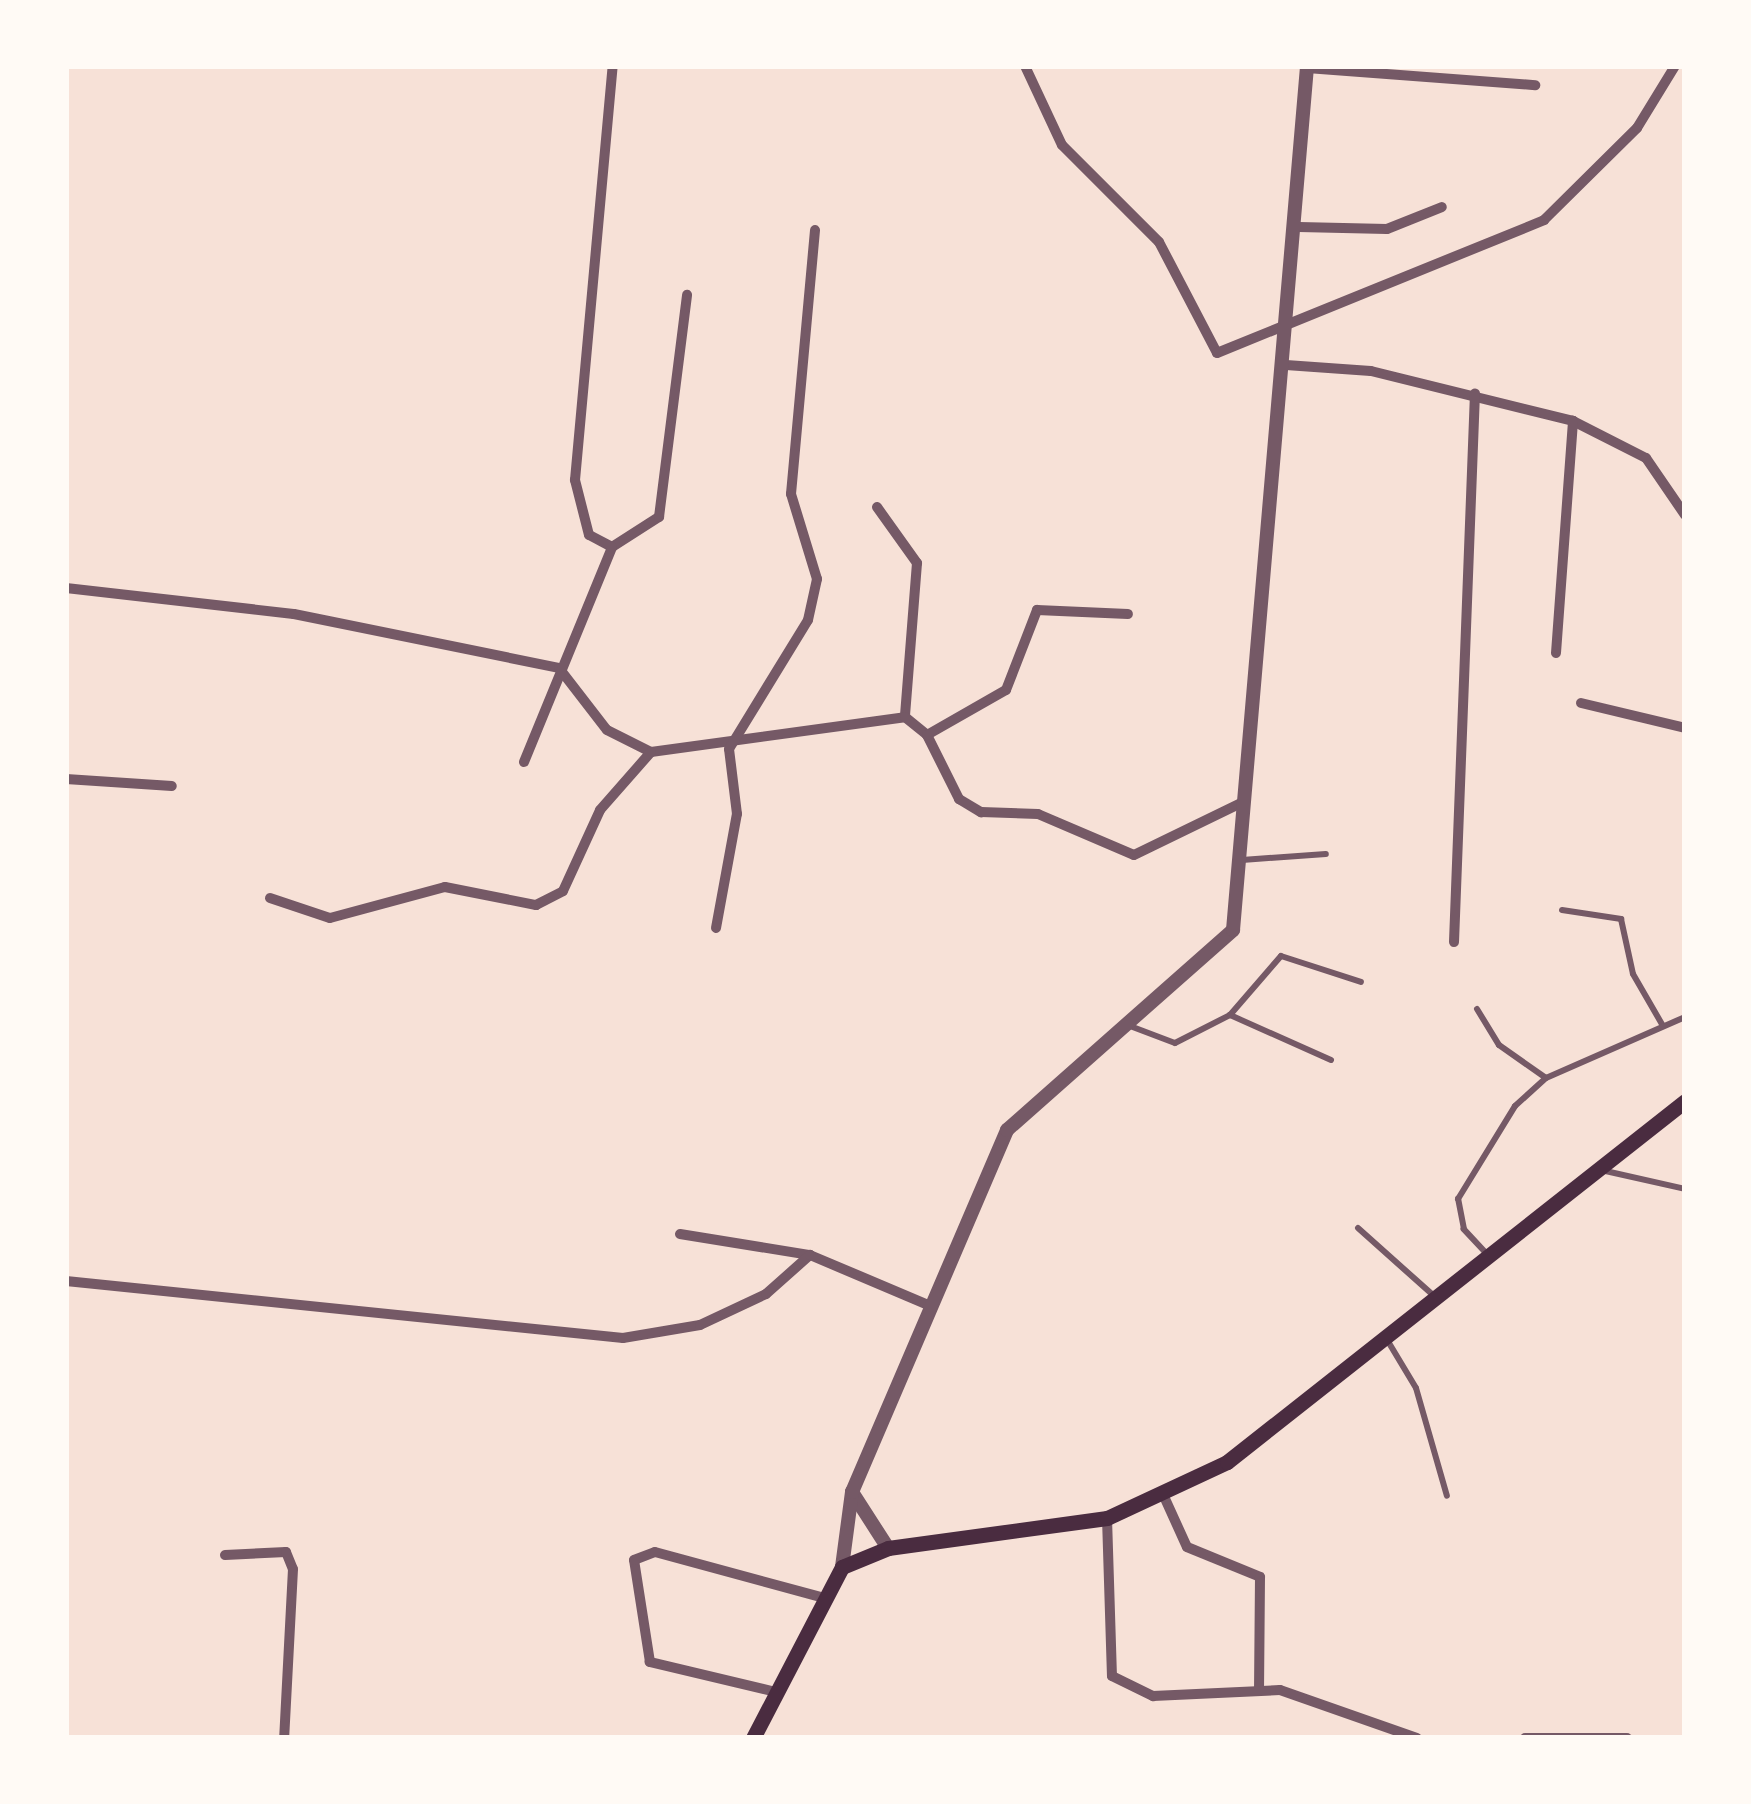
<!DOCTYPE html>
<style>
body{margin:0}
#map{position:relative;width:1751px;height:1804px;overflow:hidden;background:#f7e1d7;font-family:"Fira Sans Condensed",sans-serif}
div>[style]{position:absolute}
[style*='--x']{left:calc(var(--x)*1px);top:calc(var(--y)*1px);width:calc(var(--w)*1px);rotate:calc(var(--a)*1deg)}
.service>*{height:6px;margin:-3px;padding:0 3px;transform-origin:3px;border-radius:3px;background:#755966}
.minor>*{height:10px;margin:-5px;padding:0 5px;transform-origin:5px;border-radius:5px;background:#755966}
.tertiary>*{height:14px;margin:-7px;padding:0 7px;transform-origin:7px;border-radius:7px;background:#755966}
.secondary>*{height:15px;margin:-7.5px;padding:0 7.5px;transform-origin:7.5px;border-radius:7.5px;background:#4a2c40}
span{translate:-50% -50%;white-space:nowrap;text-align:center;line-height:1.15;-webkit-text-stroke:9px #fffaf5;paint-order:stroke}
.frame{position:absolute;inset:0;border:69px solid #fffaf5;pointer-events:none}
</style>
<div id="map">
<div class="service">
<div style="--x:1242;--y:860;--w:84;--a:-4.1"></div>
<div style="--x:1562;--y:910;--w:60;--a:8.7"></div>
<div style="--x:1621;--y:919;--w:56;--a:77.7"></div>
<div style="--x:1633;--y:974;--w:60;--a:60"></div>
<div style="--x:1477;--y:1009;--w:42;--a:58.6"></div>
<div style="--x:1499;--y:1045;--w:57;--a:35.1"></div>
<div style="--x:1130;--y:1026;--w:48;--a:20.7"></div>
<div style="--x:1175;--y:1043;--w:62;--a:-27"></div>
<div style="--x:1331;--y:1060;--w:111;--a:-156"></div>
<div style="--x:1230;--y:1015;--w:78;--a:-49.2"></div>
<div style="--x:1281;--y:956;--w:84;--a:18"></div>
<div style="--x:1601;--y:1170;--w:86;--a:12.7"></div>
<div style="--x:1358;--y:1228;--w:101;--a:41.8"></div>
<div style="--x:1486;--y:1253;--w:33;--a:-133"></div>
<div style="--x:1464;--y:1229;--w:31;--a:-101"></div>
<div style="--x:1458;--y:1199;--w:109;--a:-58.5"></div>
<div style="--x:1515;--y:1106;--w:42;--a:-42.1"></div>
<div style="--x:1546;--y:1078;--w:152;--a:-23.7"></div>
<div style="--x:1386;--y:1338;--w:58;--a:59"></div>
<div style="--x:1416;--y:1388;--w:112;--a:74"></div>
</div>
<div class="minor">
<div style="--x:1025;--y:66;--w:87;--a:64.9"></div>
<div style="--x:1062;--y:145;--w:137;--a:45"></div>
<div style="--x:1159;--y:242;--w:125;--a:62.4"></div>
<div style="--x:1217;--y:353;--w:353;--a:-22.1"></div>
<div style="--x:1544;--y:220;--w:131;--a:-44.7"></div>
<div style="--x:1637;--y:128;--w:73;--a:-58.5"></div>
<div style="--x:1307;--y:68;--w:229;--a:4.3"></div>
<div style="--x:1299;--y:227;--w:88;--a:1.3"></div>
<div style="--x:1387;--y:229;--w:59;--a:-21.8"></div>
<div style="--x:1286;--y:365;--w:85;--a:4"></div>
<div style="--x:1371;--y:371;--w:208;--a:13.9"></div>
<div style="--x:1573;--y:421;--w:82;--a:26.9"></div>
<div style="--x:1646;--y:458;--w:69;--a:55.6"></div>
<div style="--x:877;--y:507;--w:69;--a:54.5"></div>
<div style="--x:917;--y:563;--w:154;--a:94.5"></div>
<div style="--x:612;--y:547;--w:56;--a:-32.6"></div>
<div style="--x:659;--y:517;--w:224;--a:-82.8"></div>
<div style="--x:66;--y:588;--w:229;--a:6.5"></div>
<div style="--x:294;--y:614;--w:270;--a:11.5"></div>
<div style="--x:559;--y:668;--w:78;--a:52.3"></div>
<div style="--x:607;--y:730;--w:49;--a:26.6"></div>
<div style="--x:651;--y:752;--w:256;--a:-7.8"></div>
<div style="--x:905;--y:717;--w:28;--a:39"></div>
<div style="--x:927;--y:735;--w:72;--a:63.4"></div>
<div style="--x:959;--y:799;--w:26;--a:31"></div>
<div style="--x:981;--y:812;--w:57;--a:2"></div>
<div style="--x:1038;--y:814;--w:104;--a:23.1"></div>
<div style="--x:1134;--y:855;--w:119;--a:-25.9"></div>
<div style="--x:1556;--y:653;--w:233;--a:-85.8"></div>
<div style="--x:1581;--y:703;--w:107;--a:13.5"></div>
<div style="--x:927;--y:735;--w:91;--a:-29.7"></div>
<div style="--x:1006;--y:690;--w:86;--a:-68.8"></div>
<div style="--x:1037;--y:610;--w:91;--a:2.5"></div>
<div style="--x:524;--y:762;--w:232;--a:-67.7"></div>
<div style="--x:612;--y:547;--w:26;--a:-152"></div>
<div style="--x:589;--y:535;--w:57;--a:-104.3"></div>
<div style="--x:575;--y:480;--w:416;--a:-84.8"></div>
<div style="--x:66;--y:779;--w:106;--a:3.8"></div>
<div style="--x:270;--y:898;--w:63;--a:18.4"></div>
<div style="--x:330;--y:918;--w:119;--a:-15.1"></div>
<div style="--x:445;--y:887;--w:93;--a:11.2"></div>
<div style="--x:536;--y:905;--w:30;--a:-27"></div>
<div style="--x:563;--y:891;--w:89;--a:-65.4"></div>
<div style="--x:600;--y:810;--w:77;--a:-48.7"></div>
<div style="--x:716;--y:928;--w:116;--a:-79.6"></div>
<div style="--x:737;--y:814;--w:65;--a:-97"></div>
<div style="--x:729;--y:749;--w:151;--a:-58.5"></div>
<div style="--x:808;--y:620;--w:42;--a:-77.6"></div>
<div style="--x:817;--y:579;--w:89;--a:-107"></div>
<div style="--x:791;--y:494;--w:265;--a:-84.8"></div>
<div style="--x:1454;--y:942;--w:549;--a:-87.81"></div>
<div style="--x:680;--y:1234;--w:132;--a:9.2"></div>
<div style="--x:66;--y:1281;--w:560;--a:5.84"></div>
<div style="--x:623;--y:1338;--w:78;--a:-9.6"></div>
<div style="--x:700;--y:1325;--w:73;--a:-25.2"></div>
<div style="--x:766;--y:1294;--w:59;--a:-41.6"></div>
<div style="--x:810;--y:1255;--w:126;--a:22.9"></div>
<div style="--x:1162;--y:1492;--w:60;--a:65.6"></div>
<div style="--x:1187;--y:1547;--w:79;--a:22.3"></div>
<div style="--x:1260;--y:1577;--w:114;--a:90.5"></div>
<div style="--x:1107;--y:1518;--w:158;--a:88.2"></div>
<div style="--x:1112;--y:1676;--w:46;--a:26"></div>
<div style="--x:1153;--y:1696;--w:127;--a:-2.7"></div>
<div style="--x:1280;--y:1690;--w:145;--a:19.3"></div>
<div style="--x:225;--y:1555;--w:61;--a:-2.8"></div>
<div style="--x:286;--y:1552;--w:18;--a:68"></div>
<div style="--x:293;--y:1569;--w:169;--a:93"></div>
<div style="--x:776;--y:1692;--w:130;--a:-166.6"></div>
<div style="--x:650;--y:1662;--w:103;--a:-98.9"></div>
<div style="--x:634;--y:1560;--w:22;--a:-21"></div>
<div style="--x:655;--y:1552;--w:175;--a:15.2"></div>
<div style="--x:1525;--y:1738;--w:102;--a:0"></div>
</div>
<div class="tertiary">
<div style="--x:852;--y:1492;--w:67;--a:57.3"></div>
<div style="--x:842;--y:1567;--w:76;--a:-82.4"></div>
<div style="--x:852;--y:1492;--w:394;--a:-66.8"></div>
<div style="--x:1007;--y:1130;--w:302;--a:-41.5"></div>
<div style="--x:1233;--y:930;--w:867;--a:-85.1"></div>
</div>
<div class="secondary">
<div style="--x:753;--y:1738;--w:193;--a:-62.5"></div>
<div style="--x:842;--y:1567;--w:50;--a:-22.4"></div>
<div style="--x:888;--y:1548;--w:221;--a:-7.8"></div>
<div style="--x:1107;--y:1518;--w:132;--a:-25"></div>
<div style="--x:1227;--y:1462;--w:583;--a:-38.25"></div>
</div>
<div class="frame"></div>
</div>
